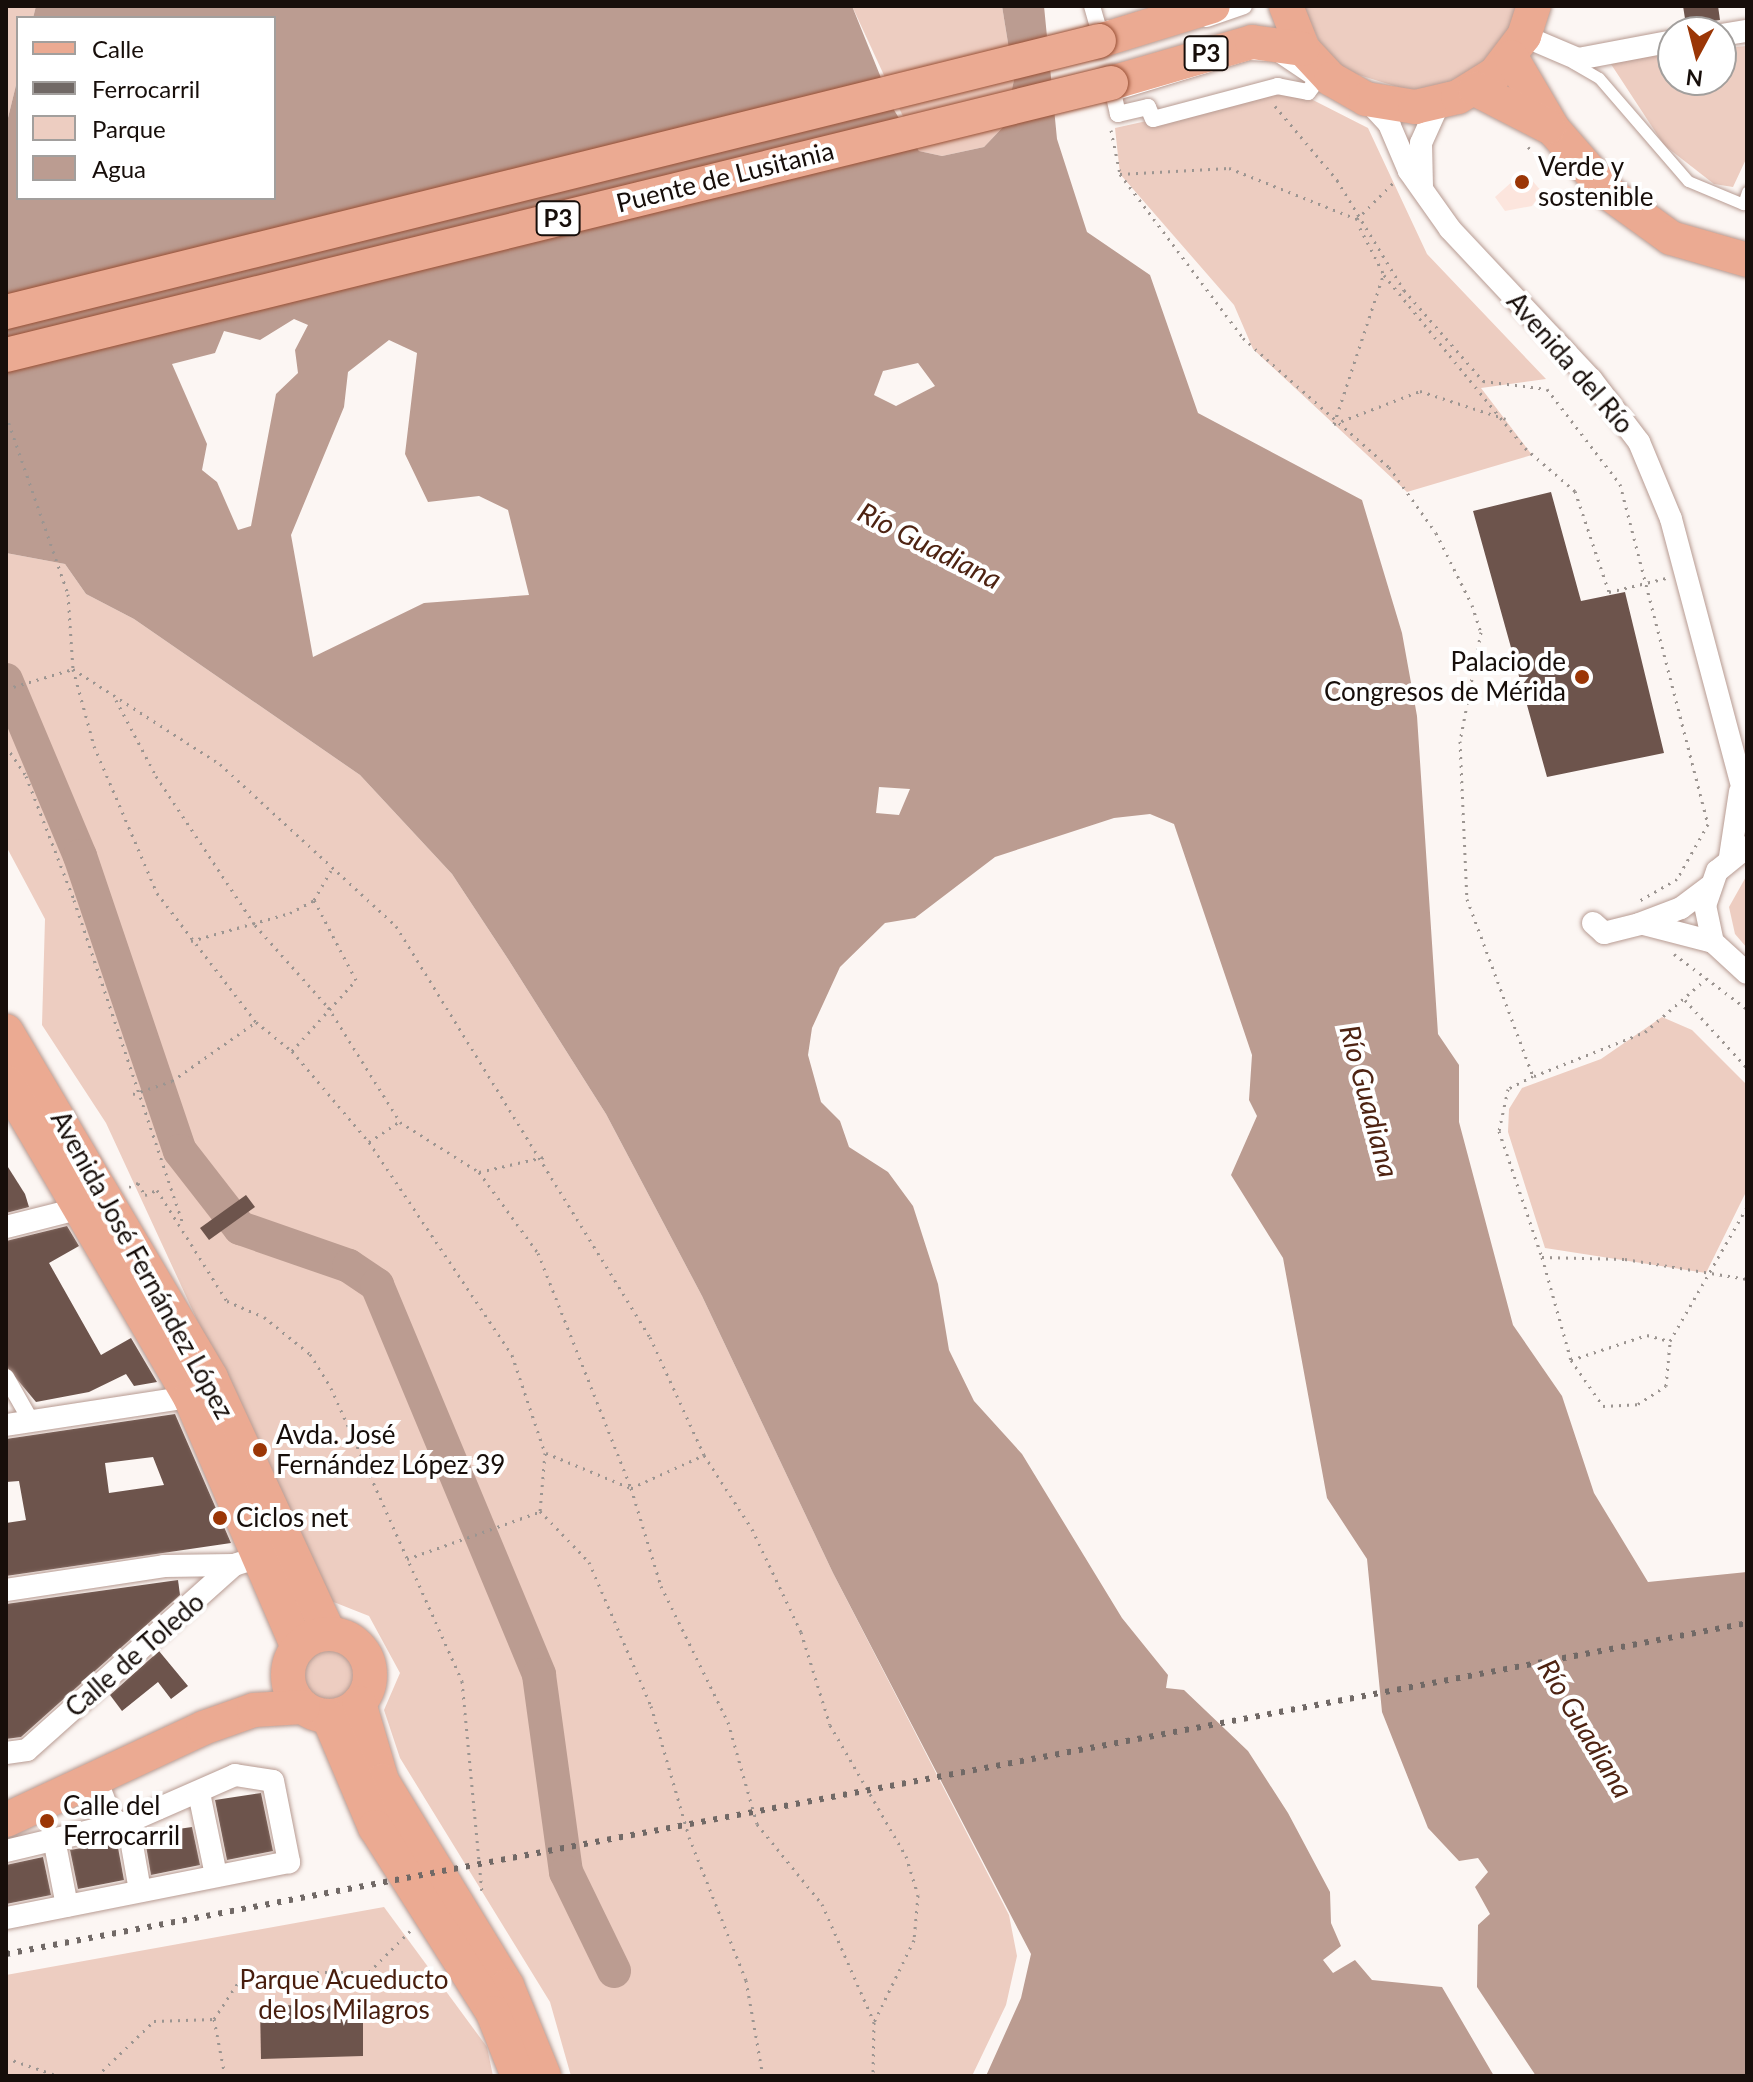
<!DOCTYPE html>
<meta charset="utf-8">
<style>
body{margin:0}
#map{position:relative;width:1753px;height:2082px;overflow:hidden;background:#fcf6f3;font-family:Lato,sans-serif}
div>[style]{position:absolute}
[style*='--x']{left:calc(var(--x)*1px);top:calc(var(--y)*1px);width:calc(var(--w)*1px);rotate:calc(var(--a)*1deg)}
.built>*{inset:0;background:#fce5dd}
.green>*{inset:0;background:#edcdc1}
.round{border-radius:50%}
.water>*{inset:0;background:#bb9c91}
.river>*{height:34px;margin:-17px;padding:0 17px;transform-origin:17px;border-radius:17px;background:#bb9c91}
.building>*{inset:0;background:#6d544c}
.path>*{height:3px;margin-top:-1.5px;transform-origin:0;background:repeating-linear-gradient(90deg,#9c9591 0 2px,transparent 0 8px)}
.roads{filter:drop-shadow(0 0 2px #b79b92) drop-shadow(0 0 2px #b79b92)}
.service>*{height:11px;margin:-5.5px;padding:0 5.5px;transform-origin:5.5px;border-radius:5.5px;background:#fff}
.pedestrian>*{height:16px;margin:-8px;padding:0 8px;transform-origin:8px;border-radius:8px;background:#fff}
.minor>*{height:22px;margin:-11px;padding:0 11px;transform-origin:11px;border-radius:11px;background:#fff}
.primary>*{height:34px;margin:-17px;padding:0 17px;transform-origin:17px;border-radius:17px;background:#ebaa92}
.primary>.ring{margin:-17px;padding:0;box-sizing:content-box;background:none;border:34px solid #ebaa92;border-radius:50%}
.rail>*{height:6px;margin-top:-3px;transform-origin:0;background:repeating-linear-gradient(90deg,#716966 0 4px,transparent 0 12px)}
.bridges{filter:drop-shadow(0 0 2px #984f34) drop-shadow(0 0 2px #984f34)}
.primary-bridge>*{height:34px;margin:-17px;padding:0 17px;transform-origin:17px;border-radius:17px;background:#ebaa92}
.dots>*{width:22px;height:22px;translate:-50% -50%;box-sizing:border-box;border:4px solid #fff;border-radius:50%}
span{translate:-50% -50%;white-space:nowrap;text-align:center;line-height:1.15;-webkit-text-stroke:8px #fff;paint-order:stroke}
.shield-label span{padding:2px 6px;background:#fff;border:2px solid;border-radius:6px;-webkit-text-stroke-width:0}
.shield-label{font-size:24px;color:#170e0a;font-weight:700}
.poi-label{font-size:26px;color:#170e0a}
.left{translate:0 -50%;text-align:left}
.right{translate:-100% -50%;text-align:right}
.street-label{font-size:26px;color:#170e0a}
.park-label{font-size:26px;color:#481d0d}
.water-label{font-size:28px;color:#4e2312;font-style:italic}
.frame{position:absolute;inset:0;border:8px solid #170e0a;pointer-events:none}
.legend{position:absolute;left:16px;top:16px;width:260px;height:184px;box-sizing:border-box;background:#fff;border:2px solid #a29f9d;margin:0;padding:10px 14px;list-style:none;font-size:24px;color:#170e0a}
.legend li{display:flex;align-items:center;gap:16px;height:40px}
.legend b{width:40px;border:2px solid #a29f9d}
.north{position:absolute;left:1657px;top:16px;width:80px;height:80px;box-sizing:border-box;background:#fff;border:2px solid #a29f9d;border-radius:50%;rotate:187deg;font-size:22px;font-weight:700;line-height:32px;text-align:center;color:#170e0a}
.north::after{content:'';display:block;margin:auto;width:28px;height:36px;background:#9b3606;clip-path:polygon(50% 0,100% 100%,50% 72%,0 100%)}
</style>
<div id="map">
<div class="built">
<div style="clip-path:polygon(1524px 171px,1542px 192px,1532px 206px,1505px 211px,1495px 197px)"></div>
</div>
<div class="green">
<div style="clip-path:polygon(6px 6px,36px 6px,33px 18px,18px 18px,18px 77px,6px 126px)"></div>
<div style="clip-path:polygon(852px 6px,1002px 6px,1014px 80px,1004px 126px,984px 147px,942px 156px,919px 151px)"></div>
<div style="clip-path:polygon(1302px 6px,1520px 6px,1500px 47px,1461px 80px,1411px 91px,1346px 71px,1322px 47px)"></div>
<div style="clip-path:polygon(1747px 46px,1747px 157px,1733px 187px,1714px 184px,1664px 145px,1607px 58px,1673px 52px,1673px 80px,1721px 80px,1721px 48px)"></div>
<div style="clip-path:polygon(1278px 92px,1309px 98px,1368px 128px,1427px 254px,1546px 379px,1481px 388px,1532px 455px,1407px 492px,1253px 349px,1234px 305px,1120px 174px,1115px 128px)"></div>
<div style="clip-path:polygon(6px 553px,65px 564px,86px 594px,134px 619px,360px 775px,452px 874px,508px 959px,606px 1114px,702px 1296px,833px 1573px,1009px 1915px,1017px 1956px,1006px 2005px,972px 2076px,571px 2076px,550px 2002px,400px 1758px,384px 1710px,400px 1673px,369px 1616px,326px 1599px,106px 1123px,42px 1025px,45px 919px,6px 846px)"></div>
<div style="clip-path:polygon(1747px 875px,1747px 948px,1735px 934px,1729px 907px)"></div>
<div style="clip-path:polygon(1662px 1017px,1692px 1030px,1747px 1085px,1747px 1190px,1706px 1273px,1545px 1248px,1508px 1132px,1509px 1109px,1522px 1088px,1601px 1059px)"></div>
<div class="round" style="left:301px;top:1647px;width:54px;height:54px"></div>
<div style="clip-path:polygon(384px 1907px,487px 2047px,493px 2076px,6px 2076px,6px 1975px)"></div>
</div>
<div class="water">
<div style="clip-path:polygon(evenodd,36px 6px,852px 6px,894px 110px,919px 151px,942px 156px,984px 147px,1004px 126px,1014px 80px,1002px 6px,1044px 6px,1057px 139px,1087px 232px,1150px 275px,1198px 413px,1362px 500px,1402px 633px,1417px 716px,1438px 1034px,1459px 1065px,1459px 1122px,1513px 1325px,1562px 1396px,1594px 1493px,1648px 1582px,1747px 1572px,1747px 2076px,1536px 2076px,1477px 1987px,1478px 1925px,1490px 1914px,1475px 1887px,1488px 1872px,1478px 1858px,1459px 1861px,1428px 1828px,1382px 1712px,1367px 1559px,1327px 1498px,1283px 1258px,1231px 1175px,1257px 1116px,1249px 1100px,1252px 1055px,1174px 824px,1150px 814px,1114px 818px,995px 857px,915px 918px,885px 923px,840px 967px,812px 1028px,808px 1055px,821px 1102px,840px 1121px,849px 1147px,888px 1172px,913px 1206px,938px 1284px,949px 1350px,974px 1401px,1022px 1454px,1122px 1618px,1168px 1675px,1166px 1688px,1184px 1690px,1248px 1751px,1288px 1813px,1330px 1892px,1331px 1923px,1341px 1946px,1323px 1960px,1333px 1973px,1355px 1960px,1372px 1980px,1442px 1987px,1494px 2076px,986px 2076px,1021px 1998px,1031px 1954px,833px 1573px,702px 1296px,606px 1114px,508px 959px,452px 874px,360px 775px,134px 619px,86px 594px,65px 564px,6px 553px,6px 126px,18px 77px,18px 198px,274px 198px,274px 18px,33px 18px,36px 6px,294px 319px,308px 325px,295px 350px,298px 373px,276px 394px,251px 526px,238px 530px,217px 482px,202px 470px,207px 444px,172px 364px,215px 353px,224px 331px,260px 340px,294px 319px,36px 6px,389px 340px,417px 353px,405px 454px,428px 502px,479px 496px,508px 510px,529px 595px,424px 603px,313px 657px,291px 535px,344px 407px,348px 372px,389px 340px,36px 6px,918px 363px,935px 386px,896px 406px,874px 395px,883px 371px,918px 363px,36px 6px,879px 787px,910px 789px,899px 815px,876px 813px,879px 787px)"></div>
</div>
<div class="river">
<div style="--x:6;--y:680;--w:191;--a:67.2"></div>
<div style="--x:80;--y:856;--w:311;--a:71.3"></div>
<div style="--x:180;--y:1151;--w:98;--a:52.1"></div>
<div style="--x:240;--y:1228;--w:115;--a:19.2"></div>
<div style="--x:349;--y:1266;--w:34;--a:34"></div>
<div style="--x:377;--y:1285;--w:422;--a:67.4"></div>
<div style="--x:539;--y:1675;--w:199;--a:82.2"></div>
<div style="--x:566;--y:1872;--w:110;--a:64.1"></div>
</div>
<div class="building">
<div style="clip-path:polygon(1683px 6px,1718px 6px,1720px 20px,1686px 25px)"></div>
<div style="clip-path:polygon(1551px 492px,1581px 601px,1625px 592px,1664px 753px,1547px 777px,1473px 511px)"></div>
<div style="clip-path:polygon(6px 1164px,25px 1194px,29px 1207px,6px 1213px)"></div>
<div style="clip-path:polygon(246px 1195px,255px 1207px,209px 1240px,200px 1228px)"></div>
<div style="clip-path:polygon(67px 1226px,79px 1246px,49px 1263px,101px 1355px,131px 1338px,157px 1382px,134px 1386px,126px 1374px,89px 1392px,36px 1402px,6px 1366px,6px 1241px)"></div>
<div style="clip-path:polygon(evenodd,175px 1414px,231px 1543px,6px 1576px,6px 1523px,26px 1520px,19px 1481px,6px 1482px,6px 1439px,175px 1414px,153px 1457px,164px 1485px,109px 1493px,105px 1463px,153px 1457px)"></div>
<div style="clip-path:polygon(178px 1580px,180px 1595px,21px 1737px,6px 1739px,6px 1604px)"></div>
<div style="clip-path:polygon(159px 1651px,188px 1686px,171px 1699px,158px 1682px,122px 1711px,110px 1695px)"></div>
<div style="clip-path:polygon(261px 1793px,273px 1851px,227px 1860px,215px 1800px)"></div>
<div style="clip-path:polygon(192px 1827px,200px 1865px,151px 1875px,144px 1834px)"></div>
<div style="clip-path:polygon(117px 1842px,124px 1880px,78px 1889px,70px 1850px)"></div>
<div style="clip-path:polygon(43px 1857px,51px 1895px,6px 1904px,6px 1865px)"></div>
<div style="clip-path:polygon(260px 2005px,363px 2006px,363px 2056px,261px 2059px)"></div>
</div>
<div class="path">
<div style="--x:1275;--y:106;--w:97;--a:50"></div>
<div style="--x:1337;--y:180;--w:129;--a:58.7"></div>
<div style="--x:1404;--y:290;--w:121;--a:49"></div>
<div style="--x:1483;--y:381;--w:64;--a:7.1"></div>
<div style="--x:1547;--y:389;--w:120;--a:52.5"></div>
<div style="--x:1620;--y:484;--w:351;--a:75.5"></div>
<div style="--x:1708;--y:824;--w:63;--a:119.4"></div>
<div style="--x:1677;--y:879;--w:44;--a:149.9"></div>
<div style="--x:1111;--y:130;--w:45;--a:78.4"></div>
<div style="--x:1120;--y:174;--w:205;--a:53.1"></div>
<div style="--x:1243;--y:338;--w:195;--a:41.5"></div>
<div style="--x:1389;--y:467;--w:81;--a:54.5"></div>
<div style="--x:1436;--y:533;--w:80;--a:63.4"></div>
<div style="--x:1472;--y:605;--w:28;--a:72"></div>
<div style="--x:1481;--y:632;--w:111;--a:100.9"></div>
<div style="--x:1460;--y:741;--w:158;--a:87.5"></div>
<div style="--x:1467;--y:899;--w:189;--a:69.6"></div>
<div style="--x:1533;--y:1076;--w:28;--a:153"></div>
<div style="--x:1508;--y:1089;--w:43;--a:102.1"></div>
<div style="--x:1499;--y:1131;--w:133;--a:71.2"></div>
<div style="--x:1542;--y:1257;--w:83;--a:1.4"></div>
<div style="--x:1625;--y:1259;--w:124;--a:9.3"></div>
<div style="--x:1528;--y:147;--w:28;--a:42"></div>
<div style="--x:1120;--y:174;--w:109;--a:-3.2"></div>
<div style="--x:1229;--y:168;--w:138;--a:21.7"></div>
<div style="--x:1357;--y:219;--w:52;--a:-45"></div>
<div style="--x:1360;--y:228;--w:53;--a:62.9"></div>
<div style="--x:1384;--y:275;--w:223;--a:50.8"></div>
<div style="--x:1525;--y:448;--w:66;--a:40.7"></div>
<div style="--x:1575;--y:491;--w:107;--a:71.4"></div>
<div style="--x:1609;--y:592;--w:59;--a:-13.8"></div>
<div style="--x:6;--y:415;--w:189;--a:70.9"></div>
<div style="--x:68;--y:594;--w:75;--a:86.2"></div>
<div style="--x:73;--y:669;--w:175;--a:32.9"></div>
<div style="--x:220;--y:764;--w:239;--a:42.6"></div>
<div style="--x:396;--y:926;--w:483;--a:58.3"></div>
<div style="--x:650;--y:1337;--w:130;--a:65.4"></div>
<div style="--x:704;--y:1455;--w:88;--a:57"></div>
<div style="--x:752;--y:1529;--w:114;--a:64.6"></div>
<div style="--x:801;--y:1632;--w:97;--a:72.7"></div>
<div style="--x:830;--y:1725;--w:151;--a:59.9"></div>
<div style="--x:906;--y:1856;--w:41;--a:72.9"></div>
<div style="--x:918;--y:1895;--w:45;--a:95.1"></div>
<div style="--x:914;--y:1940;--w:91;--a:116"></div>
<div style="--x:874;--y:2022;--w:54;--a:91.1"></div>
<div style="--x:1334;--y:424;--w:92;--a:-21"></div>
<div style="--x:1420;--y:391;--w:90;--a:18"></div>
<div style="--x:1334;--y:424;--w:156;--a:-71.7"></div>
<div style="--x:6;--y:689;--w:70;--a:-16.6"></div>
<div style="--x:73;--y:669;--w:80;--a:74.7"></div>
<div style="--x:94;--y:746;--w:160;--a:66.8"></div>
<div style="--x:157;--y:893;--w:163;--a:52.5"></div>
<div style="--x:256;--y:1022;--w:46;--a:38.9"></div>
<div style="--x:292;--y:1051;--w:119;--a:49.8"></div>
<div style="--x:369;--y:1142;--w:257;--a:56.1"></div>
<div style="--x:512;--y:1355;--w:103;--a:71.4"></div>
<div style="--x:545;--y:1453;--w:58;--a:94.9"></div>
<div style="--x:540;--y:1511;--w:71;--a:46.1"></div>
<div style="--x:589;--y:1562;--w:157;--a:66.7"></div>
<div style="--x:651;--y:1706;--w:136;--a:73.8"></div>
<div style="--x:689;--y:1837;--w:154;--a:68.3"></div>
<div style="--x:746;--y:1980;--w:97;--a:80"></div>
<div style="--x:116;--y:700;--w:86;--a:62.2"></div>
<div style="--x:156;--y:776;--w:179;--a:56.4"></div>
<div style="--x:255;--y:925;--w:110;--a:48.3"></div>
<div style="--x:328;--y:1007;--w:136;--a:57.9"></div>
<div style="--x:400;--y:1122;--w:93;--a:32.3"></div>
<div style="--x:479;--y:1172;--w:100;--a:53.9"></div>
<div style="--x:538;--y:1253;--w:253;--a:68.4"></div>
<div style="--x:631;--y:1488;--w:102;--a:73"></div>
<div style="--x:661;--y:1586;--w:152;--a:63.8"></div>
<div style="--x:728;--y:1722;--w:106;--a:74.1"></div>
<div style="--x:757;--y:1824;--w:103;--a:50.9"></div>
<div style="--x:822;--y:1904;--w:129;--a:66.2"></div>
<div style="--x:6;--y:746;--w:36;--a:56"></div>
<div style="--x:26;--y:776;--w:133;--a:68.8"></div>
<div style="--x:74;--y:900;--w:342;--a:71.4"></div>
<div style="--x:191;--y:941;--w:103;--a:-15.8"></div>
<div style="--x:290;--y:913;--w:27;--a:-28"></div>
<div style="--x:314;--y:900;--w:34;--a:-60"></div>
<div style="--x:1674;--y:954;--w:91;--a:37"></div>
<div style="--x:1685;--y:1000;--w:92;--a:47.6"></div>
<div style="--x:292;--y:1051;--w:96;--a:-48"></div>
<div style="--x:356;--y:980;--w:90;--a:-117.7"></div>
<div style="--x:1534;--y:1076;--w:119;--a:-21.6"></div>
<div style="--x:1645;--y:1032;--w:81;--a:-41"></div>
<div style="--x:133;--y:1094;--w:41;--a:-18.4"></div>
<div style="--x:172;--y:1081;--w:103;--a:-35.1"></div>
<div style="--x:369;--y:1142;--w:36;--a:-34"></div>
<div style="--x:479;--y:1172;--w:67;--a:-13"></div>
<div style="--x:129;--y:1187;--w:10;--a:-24"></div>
<div style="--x:138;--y:1183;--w:14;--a:60"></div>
<div style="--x:145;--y:1195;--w:13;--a:-23"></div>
<div style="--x:157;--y:1190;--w:131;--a:57.8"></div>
<div style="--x:227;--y:1301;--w:40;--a:23.4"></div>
<div style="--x:264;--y:1317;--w:59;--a:38.8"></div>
<div style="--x:310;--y:1354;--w:40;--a:58"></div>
<div style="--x:331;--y:1388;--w:321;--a:65.9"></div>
<div style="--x:462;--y:1681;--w:212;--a:84.6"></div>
<div style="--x:1542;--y:1257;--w:107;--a:74.3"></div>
<div style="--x:1571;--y:1360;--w:80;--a:-18.2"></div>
<div style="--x:1647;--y:1335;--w:24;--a:15"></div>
<div style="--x:1670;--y:1341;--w:155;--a:-60.1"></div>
<div style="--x:1571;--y:1360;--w:56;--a:55.2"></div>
<div style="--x:1603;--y:1406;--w:35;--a:-3"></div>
<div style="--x:1638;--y:1404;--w:33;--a:-33"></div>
<div style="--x:1666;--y:1386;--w:43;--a:-84.7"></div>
<div style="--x:546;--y:1453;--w:92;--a:22.4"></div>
<div style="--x:631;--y:1488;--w:80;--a:-24.3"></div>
<div style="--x:407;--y:1559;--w:140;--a:-19.6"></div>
<div style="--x:6;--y:2058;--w:56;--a:18.8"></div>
<div style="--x:97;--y:2076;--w:79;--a:-44"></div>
<div style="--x:154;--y:2021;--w:60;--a:-1.9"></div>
<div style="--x:225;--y:2076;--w:58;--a:-100.9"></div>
<div style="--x:214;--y:2019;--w:56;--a:-56.6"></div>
<div style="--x:245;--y:1972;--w:124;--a:0"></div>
<div style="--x:369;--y:1972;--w:59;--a:-45"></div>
</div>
<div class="roads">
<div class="service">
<div style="--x:1573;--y:63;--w:30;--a:30"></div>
<div style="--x:1599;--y:78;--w:136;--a:49.2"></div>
<div style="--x:1688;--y:181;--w:60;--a:22.7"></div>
<div style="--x:1743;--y:204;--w:13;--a:-72"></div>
</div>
<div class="pedestrian">
<div style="--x:1092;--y:6;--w:26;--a:74"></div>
<div style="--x:1099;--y:31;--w:11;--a:-15"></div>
<div style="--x:1207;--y:19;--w:39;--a:-19"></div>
<div style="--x:1249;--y:52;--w:28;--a:2"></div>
<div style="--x:1277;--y:53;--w:48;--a:34"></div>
<div style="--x:1317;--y:80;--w:15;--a:127"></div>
<div style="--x:1308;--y:92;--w:31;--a:-169"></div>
<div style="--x:1278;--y:86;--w:129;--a:165.2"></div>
<div style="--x:1153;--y:119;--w:13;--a:-113"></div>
<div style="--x:1148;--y:107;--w:31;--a:167"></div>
<div style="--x:1118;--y:114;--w:22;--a:-103"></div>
<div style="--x:1113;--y:93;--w:142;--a:-16.8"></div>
<div style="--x:6;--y:1377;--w:51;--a:60.4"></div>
</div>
<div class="minor">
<div style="--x:1721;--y:35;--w:26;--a:-9"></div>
<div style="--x:1524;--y:36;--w:59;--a:23.1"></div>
<div style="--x:1578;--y:59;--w:97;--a:-10.7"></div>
<div style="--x:1367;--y:100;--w:33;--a:47"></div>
<div style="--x:1389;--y:124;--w:51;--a:66.9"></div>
<div style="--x:1409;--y:171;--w:71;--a:54.7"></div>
<div style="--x:1450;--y:229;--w:206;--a:46.8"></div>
<div style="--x:1591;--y:379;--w:79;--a:52.7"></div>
<div style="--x:1639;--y:442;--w:83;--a:67.4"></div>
<div style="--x:1671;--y:519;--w:296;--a:75.1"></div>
<div style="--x:1422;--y:187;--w:44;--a:-91.3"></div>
<div style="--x:1421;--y:143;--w:44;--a:-65.8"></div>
<div style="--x:1747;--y:847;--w:38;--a:141"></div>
<div style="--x:1717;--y:871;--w:36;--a:109"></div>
<div style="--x:1705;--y:905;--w:38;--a:78"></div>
<div style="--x:1713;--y:942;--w:46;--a:42.4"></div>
<div style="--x:1730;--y:857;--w:66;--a:-81.3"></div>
<div style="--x:1593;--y:923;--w:15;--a:42"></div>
<div style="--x:1604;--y:933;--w:36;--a:-14"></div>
<div style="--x:1639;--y:924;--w:45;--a:-20.9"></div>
<div style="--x:1681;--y:908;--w:35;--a:-37"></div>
<div style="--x:1644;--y:924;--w:71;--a:14.6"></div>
<div style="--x:6;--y:1227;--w:77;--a:-14.2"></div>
<div style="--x:6;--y:1425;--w:186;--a:-8.7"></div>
<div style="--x:6;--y:1590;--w:160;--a:-8.6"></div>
<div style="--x:164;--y:1566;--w:70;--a:-0.8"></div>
<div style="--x:6;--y:1753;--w:21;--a:-8"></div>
<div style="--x:27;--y:1750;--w:278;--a:-41.8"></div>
<div style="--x:234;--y:1565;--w:32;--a:-18"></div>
<div style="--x:96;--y:1779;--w:50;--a:69"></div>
<div style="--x:199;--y:1793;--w:84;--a:78.3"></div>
<div style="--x:128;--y:1822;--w:70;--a:80.1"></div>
<div style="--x:54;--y:1839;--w:68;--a:79"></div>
<div style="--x:6;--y:1851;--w:125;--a:-13.4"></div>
<div style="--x:128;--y:1822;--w:117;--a:-23.7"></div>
<div style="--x:235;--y:1775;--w:38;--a:9"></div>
<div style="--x:273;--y:1781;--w:83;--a:78.8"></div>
<div style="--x:289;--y:1862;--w:288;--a:168.8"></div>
</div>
<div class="primary">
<div style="--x:1286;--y:6;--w:46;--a:68.4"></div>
<div style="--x:1303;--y:49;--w:41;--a:47"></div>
<div style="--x:1331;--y:79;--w:40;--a:29.7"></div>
<div style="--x:1366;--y:99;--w:50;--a:9.3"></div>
<div style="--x:1415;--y:107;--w:44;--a:-13.1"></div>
<div style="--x:1458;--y:97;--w:44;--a:-31.9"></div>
<div style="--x:1495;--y:74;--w:48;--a:-52.7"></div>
<div style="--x:1524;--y:36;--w:32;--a:-72"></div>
<div style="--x:1099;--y:41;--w:119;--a:-17.1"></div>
<div style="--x:1511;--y:57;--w:83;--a:59.7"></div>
<div style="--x:1553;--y:129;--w:86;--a:48.8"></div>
<div style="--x:1610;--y:194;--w:75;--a:35.8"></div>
<div style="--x:1671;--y:238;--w:79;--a:16.1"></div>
<div style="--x:1111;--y:83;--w:147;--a:-16.2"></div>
<div style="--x:1252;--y:42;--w:51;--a:7.8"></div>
<div style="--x:1475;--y:89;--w:83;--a:27.2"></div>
<div style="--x:6;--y:1031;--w:403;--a:59.4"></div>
<div style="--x:211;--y:1378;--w:281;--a:65.2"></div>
<div style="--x:6;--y:1082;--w:365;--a:59.7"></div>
<div style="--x:190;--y:1397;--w:273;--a:66.7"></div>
<div class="ring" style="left:288px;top:1634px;width:48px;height:48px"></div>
<div style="--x:359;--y:1703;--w:81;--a:73.6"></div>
<div style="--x:382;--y:1781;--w:240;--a:58.6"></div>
<div style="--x:507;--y:1986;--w:97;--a:67.7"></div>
<div style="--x:328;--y:1716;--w:121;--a:67.1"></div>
<div style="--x:375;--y:1827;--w:220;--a:57.6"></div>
<div style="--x:493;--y:2013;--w:68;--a:68.4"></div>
<div style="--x:6;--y:1820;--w:217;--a:-25"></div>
<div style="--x:203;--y:1728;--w:54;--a:-19.4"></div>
<div style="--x:254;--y:1710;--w:49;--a:-3.5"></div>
</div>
</div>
<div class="rail">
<div style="--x:6;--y:1954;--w:1772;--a:-10.76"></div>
</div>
<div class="bridges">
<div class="primary-bridge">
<div style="--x:6;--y:312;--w:1126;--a:-13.93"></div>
<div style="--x:6;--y:355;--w:1138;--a:-13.83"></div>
</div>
</div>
<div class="dots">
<div style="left:1522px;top:182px;background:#9b3606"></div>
<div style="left:1582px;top:677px;background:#9b3606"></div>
<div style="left:260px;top:1450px;background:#9b3606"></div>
<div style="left:220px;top:1518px;background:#9b3606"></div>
<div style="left:47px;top:1821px;background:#9b3606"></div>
</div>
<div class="shield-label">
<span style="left:1206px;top:53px">P3</span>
<span style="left:558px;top:218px">P3</span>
</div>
<div class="poi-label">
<span class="left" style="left:1538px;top:182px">Verde y<br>sostenible</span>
<span class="right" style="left:1566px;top:677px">Palacio de<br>Congresos de Mérida</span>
<span class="left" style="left:276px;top:1450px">Avda. José<br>Fernández López 39</span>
<span class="left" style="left:236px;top:1518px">Ciclos net</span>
<span class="left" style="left:63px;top:1821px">Calle del<br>Ferrocarril</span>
</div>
<div class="street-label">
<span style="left:725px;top:177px;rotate:-14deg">Puente de Lusitania</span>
<span style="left:1570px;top:363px;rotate:49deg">Avenida del Río</span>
<span style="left:142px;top:1265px;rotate:61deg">Avenida José Fernández López</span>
<span style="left:135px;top:1655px;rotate:-41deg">Calle de Toledo</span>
</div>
<div class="park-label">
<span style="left:344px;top:1995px">Parque Acueducto<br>de los Milagros</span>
</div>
<div class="water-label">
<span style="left:930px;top:545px;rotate:27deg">Río Guadiana</span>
<span style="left:1370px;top:1101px;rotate:75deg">Río Guadiana</span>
<span style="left:1586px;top:1728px;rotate:59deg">Río Guadiana</span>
</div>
<div class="frame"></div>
<ul class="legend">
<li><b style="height:10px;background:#ebaa92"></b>Calle</li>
<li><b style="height:10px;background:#716966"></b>Ferrocarril</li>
<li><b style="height:22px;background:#edcdc1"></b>Parque</li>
<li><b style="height:22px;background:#bb9c91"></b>Agua</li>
</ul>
<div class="north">N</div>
</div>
